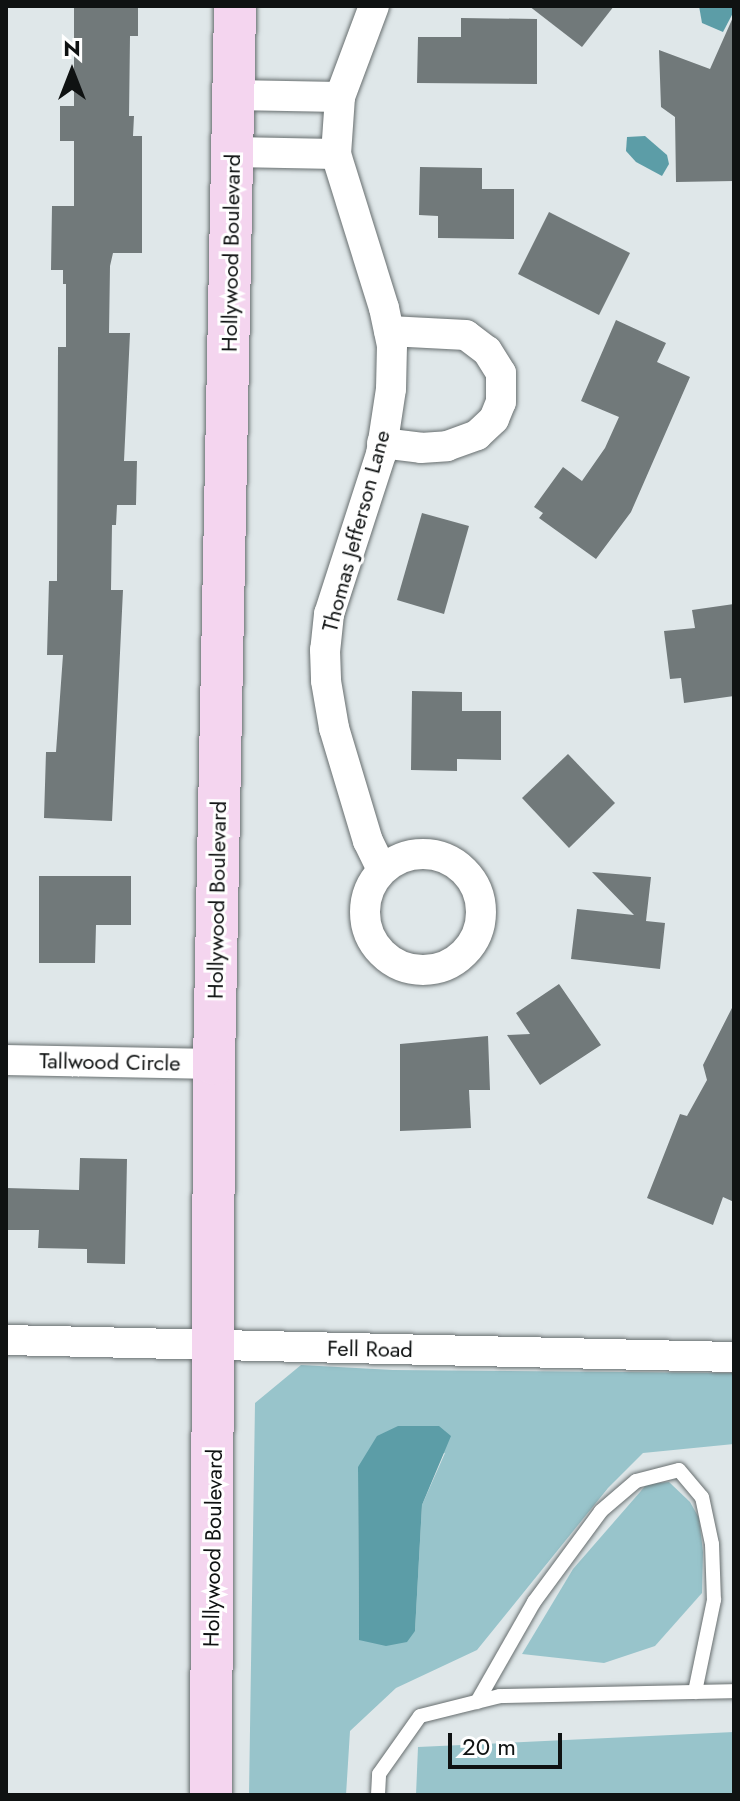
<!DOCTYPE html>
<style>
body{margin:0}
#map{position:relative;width:740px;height:1801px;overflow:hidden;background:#dfe7e9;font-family:Jost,sans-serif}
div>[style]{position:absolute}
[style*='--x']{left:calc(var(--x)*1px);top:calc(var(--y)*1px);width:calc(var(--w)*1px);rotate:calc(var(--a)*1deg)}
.green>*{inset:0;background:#98c4cb}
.water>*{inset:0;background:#5c9da7}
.building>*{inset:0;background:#71797a}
.roads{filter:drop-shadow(0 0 2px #676e6f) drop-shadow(0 0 2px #676e6f)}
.lane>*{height:14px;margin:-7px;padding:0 7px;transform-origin:7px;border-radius:7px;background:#fff}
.street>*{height:30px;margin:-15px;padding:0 15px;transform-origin:15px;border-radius:15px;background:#fff}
.street>.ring{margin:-15px;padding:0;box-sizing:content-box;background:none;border:30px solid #fff;border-radius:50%}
.secondary>*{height:42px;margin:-21px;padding:0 21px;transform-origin:21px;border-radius:21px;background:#f4d5ef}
span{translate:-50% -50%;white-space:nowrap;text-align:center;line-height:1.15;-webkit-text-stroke:6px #fff;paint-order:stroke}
.street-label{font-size:22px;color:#0f1212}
.frame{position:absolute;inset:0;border:8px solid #0f1212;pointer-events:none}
.north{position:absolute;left:32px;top:32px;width:80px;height:80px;-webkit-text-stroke:6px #fff;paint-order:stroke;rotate:0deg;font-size:22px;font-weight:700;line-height:32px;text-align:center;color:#0f1212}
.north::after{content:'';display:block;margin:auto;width:28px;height:36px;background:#0f1212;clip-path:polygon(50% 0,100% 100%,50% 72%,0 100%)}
.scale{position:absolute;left:448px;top:1733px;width:114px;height:36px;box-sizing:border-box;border:4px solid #0f1212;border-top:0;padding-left:10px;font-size:24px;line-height:28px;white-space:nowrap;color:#0f1212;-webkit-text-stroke:6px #fff;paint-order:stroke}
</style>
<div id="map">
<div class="green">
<div style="clip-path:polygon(evenodd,301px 1365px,393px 1370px,734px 1373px,734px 1444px,643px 1453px,608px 1488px,477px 1650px,396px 1688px,350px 1731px,346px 1795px,249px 1795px,255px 1403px,301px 1365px,445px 1453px,422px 1505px,415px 1631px,359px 1640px,358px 1467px,445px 1453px)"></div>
<div style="clip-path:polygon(669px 1482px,690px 1502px,699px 1518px,703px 1552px,702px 1593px,655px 1646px,604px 1663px,522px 1654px,573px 1569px,647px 1484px)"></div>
<div style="clip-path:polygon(734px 1732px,734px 1795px,416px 1795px,418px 1747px)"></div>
</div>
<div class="water">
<div style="clip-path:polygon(699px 6px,734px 6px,734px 11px,723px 32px,702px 23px)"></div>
<div style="clip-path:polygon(645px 136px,667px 155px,669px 164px,662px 176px,636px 162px,626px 151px,627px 137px)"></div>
<div style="clip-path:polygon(398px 1426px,439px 1426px,451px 1436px,422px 1505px,415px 1631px,407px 1642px,386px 1646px,359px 1640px,358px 1467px,377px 1436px)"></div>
</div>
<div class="building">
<div style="clip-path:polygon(74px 6px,138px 6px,138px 36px,130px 36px,129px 116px,134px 116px,133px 136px,142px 136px,142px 253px,113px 253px,110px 266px,109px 333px,130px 333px,124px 461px,137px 461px,136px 505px,117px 505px,116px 525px,112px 525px,111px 590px,123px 590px,112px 821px,44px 818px,46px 752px,56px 752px,63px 655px,47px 655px,49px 581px,57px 581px,58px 347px,66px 347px,66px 284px,63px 284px,63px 270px,51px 270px,52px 206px,74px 206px,74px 141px,60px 141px,60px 106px,74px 106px)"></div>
<div style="clip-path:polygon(529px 6px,614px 6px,582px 47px)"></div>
<div style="clip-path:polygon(734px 15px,734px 181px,676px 182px,675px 117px,661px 107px,659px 50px,710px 69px)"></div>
<div style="clip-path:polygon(461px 18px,537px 19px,537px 84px,417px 83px,418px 37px,461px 37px)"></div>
<div style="clip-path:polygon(420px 167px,482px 168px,482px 189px,514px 189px,514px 239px,438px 238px,438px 216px,419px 215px)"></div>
<div style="clip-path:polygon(549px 212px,630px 253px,599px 315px,518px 274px)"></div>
<div style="clip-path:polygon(616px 320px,666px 343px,657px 362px,690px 377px,631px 512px,596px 559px,539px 518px,543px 513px,534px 507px,563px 467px,582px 481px,605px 448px,619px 417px,581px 401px)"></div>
<div style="clip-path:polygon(422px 513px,469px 526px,444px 614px,397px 600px)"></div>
<div style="clip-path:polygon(734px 604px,734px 696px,684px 703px,681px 678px,670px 679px,664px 631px,695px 628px,692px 610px)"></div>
<div style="clip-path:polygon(412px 691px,462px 692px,462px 711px,501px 711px,501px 760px,457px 759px,457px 771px,411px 770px)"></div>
<div style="clip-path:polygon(568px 754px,615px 803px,569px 848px,522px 798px)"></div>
<div style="clip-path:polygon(592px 872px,651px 877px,646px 921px,665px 923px,660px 969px,571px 959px,577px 909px,634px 915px)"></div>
<div style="clip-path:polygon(39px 876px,131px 876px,131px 925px,96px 925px,95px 963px,39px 963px)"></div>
<div style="clip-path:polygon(559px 984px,601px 1045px,540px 1085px,507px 1035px,530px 1034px,516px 1013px)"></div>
<div style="clip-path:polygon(734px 1004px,734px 1202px,723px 1197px,713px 1225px,647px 1198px,680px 1114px,687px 1116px,707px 1080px,703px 1065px)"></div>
<div style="clip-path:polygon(488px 1036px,490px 1090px,469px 1090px,471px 1128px,400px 1131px,400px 1044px)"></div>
<div style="clip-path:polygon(80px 1158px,127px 1159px,125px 1264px,87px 1263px,87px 1249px,38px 1248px,39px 1230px,6px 1230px,6px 1188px,79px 1190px)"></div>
</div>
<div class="roads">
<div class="lane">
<div style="--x:477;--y:1702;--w:115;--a:-60.3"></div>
<div style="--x:534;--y:1602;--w:113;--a:-53.6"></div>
<div style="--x:601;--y:1511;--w:46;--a:-40.6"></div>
<div style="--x:636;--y:1481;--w:44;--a:-14.3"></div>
<div style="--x:679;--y:1470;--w:35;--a:50"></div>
<div style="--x:702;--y:1497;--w:48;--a:78"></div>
<div style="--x:712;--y:1544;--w:56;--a:88"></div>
<div style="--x:714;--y:1600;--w:94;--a:101.7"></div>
<div style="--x:378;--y:1795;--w:21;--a:-87"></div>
<div style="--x:379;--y:1774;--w:71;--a:-54.7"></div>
<div style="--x:420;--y:1716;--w:82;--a:-14"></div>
<div style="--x:500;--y:1696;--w:234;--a:-1.2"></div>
</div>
<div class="street">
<div style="--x:374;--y:6;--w:97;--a:110.5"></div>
<div style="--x:340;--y:97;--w:57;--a:94"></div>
<div style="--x:336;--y:154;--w:161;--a:72.7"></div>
<div style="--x:384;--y:308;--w:38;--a:78"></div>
<div style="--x:392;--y:345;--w:44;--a:91.3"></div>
<div style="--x:391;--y:389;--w:66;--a:98.7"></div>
<div style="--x:381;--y:454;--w:168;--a:108"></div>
<div style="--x:329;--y:614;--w:36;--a:96"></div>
<div style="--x:325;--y:650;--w:31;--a:88"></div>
<div style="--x:326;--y:681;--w:48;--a:80.3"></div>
<div style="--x:334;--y:728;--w:118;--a:73.3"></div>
<div style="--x:368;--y:841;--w:32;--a:64"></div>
<div style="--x:233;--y:95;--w:107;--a:1.1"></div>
<div style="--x:233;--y:152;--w:103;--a:1.1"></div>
<div style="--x:382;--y:443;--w:39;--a:7"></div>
<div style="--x:421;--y:448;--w:26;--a:-4"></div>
<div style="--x:447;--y:446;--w:32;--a:-20"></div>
<div style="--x:477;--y:435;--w:23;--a:-43"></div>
<div style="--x:494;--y:419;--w:18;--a:-68"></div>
<div style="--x:501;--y:402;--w:29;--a:-90"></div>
<div style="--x:501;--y:373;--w:26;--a:-122"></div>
<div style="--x:487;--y:351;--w:26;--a:-143"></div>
<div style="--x:466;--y:335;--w:77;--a:-177"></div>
<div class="ring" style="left:365px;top:854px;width:86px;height:86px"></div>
<div style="--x:6;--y:1060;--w:208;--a:1.1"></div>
<div style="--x:6;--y:1340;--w:728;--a:1.34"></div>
</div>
<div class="secondary">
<div style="--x:211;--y:1795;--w:731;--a:-89.76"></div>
<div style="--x:214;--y:1064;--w:1058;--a:-88.86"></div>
</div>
</div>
<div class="street-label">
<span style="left:231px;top:253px;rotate:-89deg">Hollywood Boulevard</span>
<span style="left:356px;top:531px;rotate:-75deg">Thomas Jefferson Lane</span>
<span style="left:217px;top:900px;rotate:-89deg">Hollywood Boulevard</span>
<span style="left:110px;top:1062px;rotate:1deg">Tallwood Circle</span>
<span style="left:370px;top:1349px;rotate:1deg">Fell Road</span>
<span style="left:213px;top:1548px;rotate:-89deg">Hollywood Boulevard</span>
</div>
<div class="frame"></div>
<div class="north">N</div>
<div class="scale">20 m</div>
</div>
